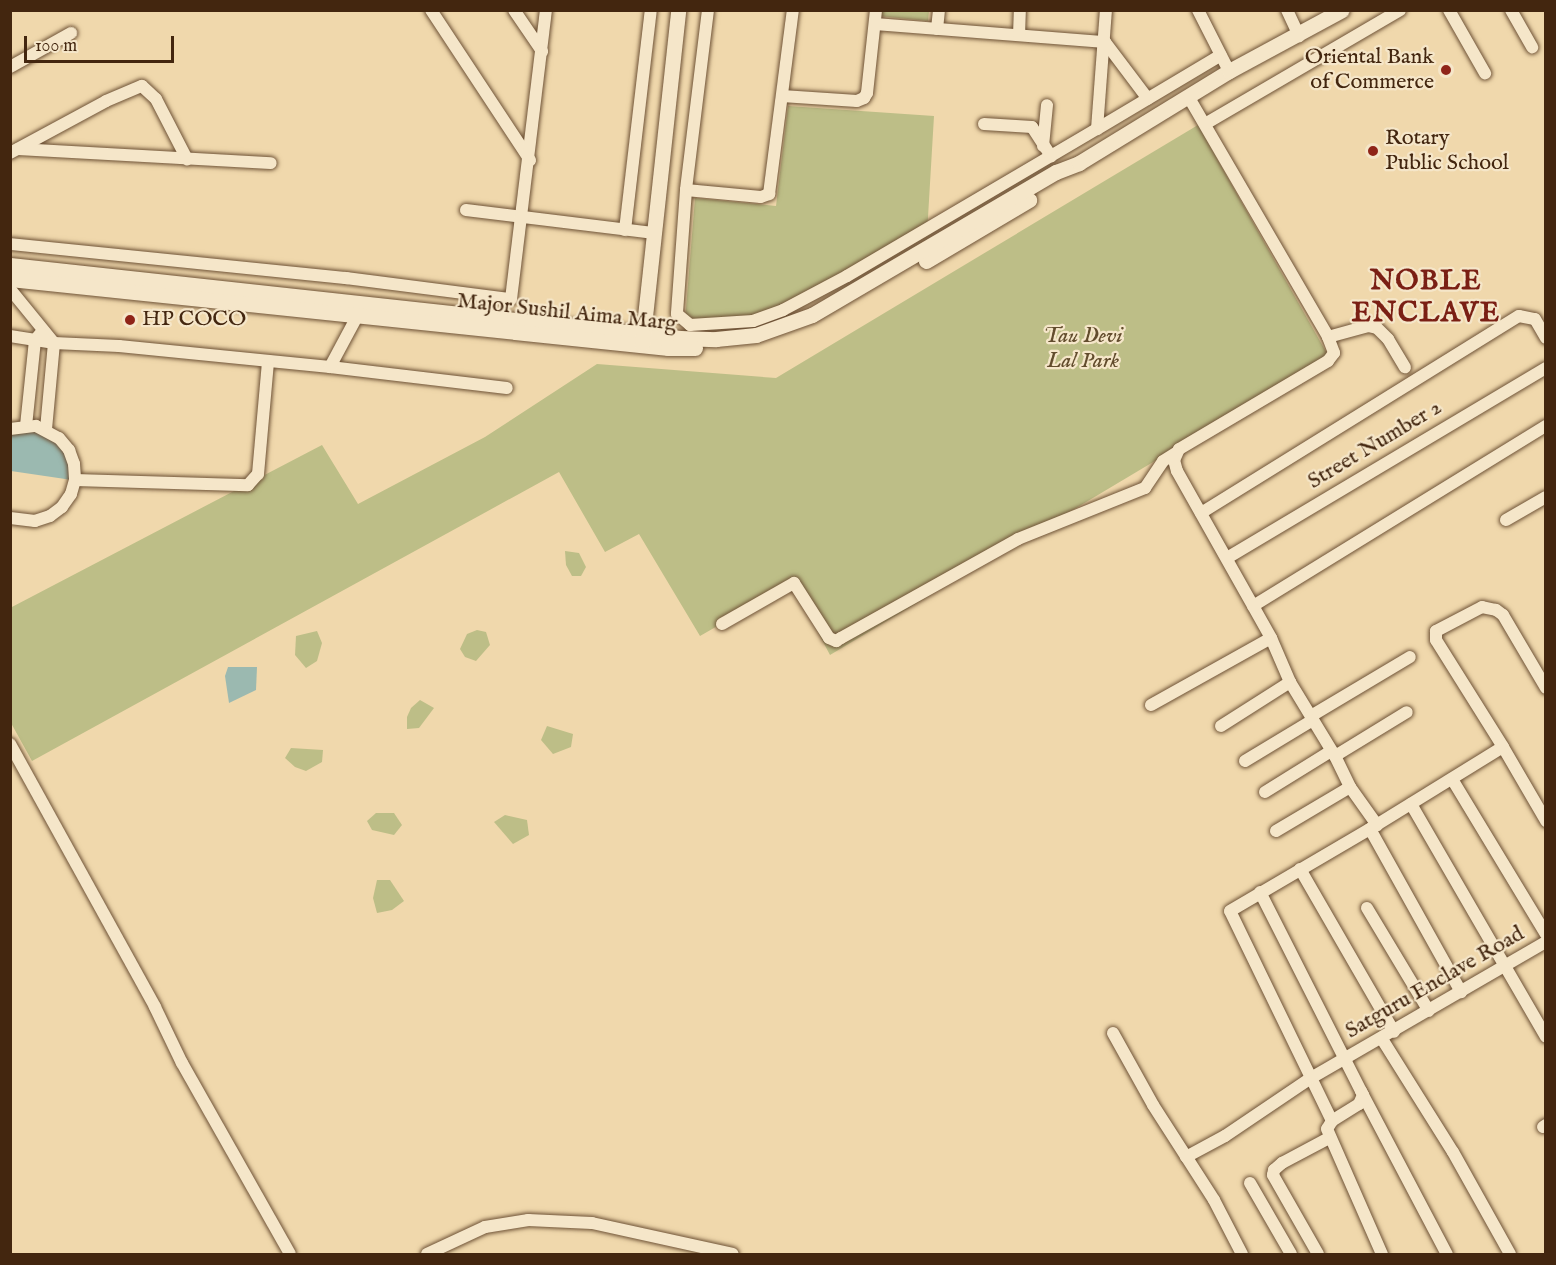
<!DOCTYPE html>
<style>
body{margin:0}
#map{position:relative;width:1556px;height:1265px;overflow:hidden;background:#f0d8ac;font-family:"IM FELL English",serif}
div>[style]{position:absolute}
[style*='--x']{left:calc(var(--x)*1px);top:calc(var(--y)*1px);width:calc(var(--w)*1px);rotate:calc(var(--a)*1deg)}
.green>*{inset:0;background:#bdbe87}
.water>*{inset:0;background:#9bb9b0}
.roads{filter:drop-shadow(0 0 2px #6e5236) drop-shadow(0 0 2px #6e5236)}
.minor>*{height:12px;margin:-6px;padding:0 6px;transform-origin:6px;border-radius:6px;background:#f5e6c9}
.tertiary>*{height:15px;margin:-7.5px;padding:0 7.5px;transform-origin:7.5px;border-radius:7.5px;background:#f5e6c9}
.dots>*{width:16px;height:16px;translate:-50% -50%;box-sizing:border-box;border:3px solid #f5e6c9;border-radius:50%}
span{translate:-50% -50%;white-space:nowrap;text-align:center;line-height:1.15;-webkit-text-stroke:4.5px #f5e6c9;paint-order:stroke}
.poi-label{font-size:22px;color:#43260f}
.right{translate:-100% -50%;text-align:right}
.left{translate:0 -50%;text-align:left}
.street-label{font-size:22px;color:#43260f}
.park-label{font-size:22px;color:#624c2d;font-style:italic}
.district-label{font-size:28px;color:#7a1f14;font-weight:700;letter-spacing:1.5px}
.frame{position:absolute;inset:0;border:12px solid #43260f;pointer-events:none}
.scale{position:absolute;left:24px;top:36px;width:150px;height:27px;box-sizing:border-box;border:3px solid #43260f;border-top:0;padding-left:8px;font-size:18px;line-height:21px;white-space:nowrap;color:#43260f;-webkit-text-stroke:4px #f5e6c9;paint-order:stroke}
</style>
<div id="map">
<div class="green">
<div style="clip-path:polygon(880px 11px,929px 11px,928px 21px,879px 16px)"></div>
<div style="clip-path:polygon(788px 106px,934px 116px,927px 234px,754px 321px,684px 333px,695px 198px,776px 206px)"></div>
<div style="clip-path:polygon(1198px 125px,1329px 357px,830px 655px,792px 583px,700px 636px,639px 534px,605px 552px,559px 472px,32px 761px,11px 723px,10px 608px,322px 445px,358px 504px,485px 437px,597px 364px,776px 378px)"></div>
<div style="clip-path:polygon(565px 551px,579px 553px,586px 567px,581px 576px,572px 576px,566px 565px)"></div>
<div style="clip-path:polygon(477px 630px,486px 632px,490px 645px,476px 661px,465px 657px,460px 649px,467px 634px)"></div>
<div style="clip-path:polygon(317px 631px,322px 643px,317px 661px,306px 668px,295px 655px,296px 636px)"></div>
<div style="clip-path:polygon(420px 700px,434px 708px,419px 728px,407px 729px,407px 717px,411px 708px)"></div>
<div style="clip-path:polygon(547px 726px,573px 734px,571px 747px,553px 754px,541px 740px)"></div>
<div style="clip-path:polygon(291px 748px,323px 750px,322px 762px,306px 771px,295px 767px,285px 758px)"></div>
<div style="clip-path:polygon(376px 813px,394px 813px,402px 825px,394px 835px,372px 830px,367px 821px)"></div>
<div style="clip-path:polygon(505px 815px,527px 820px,529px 835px,513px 844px,494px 822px)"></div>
<div style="clip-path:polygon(377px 880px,390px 880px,404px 901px,392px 910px,377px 913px,373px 898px)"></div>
</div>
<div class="water">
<div style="clip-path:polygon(33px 431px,49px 435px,70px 458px,72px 480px,11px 471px,11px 433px)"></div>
<div style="clip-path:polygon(228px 667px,257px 667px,256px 690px,229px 703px,225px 676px)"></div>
</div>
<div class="roads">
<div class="minor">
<div style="--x:431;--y:10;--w:180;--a:56.6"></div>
<div style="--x:514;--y:10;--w:50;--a:55.7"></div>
<div style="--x:708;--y:10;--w:181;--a:97"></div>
<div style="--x:686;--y:190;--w:124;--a:94.2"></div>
<div style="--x:677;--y:314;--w:17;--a:40"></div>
<div style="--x:690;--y:325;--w:63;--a:-3.6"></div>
<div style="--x:753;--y:321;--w:32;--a:-20"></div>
<div style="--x:783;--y:310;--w:72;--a:-28"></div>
<div style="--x:847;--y:276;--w:290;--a:-30.5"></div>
<div style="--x:1097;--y:129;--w:119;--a:-85.7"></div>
<div style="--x:1198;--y:10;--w:68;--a:63.1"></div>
<div style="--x:1287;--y:10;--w:29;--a:65"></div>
<div style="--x:1449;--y:10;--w:73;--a:60.3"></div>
<div style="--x:1511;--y:10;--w:43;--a:60.4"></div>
<div style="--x:875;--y:24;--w:231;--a:4.5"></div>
<div style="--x:1105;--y:42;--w:71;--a:53"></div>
<div style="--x:937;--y:29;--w:19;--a:-84"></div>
<div style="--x:1019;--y:35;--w:25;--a:-88"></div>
<div style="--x:10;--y:67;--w:70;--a:-29.1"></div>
<div style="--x:782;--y:96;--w:75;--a:3.8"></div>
<div style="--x:857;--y:101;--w:8;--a:-23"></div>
<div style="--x:864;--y:98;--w:6;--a:-59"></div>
<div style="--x:867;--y:93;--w:83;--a:-83.8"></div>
<div style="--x:1188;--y:96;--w:279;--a:59.8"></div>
<div style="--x:1328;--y:337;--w:17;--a:69"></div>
<div style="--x:1334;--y:353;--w:10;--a:127"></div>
<div style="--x:1328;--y:361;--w:173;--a:149.4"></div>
<div style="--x:1179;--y:449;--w:12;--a:114"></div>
<div style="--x:1174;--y:460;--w:11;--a:75"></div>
<div style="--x:1177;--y:471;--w:192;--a:60.6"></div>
<div style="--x:1271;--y:638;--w:48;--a:66.6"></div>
<div style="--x:1290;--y:682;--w:87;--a:58.7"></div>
<div style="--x:1335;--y:756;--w:34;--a:64"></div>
<div style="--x:1350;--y:787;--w:47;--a:54.6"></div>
<div style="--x:984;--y:124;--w:48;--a:3.6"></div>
<div style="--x:1032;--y:127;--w:35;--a:57"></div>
<div style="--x:1205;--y:124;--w:226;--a:-30.3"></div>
<div style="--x:1097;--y:129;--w:144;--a:-30.8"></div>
<div style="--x:1043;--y:146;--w:41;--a:-84.4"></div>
<div style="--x:18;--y:149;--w:253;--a:3.2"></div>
<div style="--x:10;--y:153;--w:109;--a:-28.4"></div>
<div style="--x:106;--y:101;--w:39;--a:-23"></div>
<div style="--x:142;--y:86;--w:19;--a:43"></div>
<div style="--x:156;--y:99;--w:68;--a:62.7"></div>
<div style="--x:686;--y:190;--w:75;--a:5.3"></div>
<div style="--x:761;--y:197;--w:9;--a:-21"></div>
<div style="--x:769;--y:194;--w:186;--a:-82.6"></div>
<div style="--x:466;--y:210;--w:188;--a:7"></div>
<div style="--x:625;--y:230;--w:222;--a:-83.3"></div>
<div style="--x:10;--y:244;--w:338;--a:5.8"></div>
<div style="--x:346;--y:278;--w:166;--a:7.3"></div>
<div style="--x:511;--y:299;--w:291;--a:-83.1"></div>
<div style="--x:10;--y:289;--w:70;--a:50.8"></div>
<div style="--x:54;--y:343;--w:86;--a:95.3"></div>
<div style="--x:10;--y:336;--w:45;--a:9"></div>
<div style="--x:54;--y:343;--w:65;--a:2.6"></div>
<div style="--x:119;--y:346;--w:212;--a:5.7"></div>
<div style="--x:330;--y:367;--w:178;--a:6.8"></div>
<div style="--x:1328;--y:337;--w:41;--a:-15.4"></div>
<div style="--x:1368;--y:326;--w:9;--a:13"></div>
<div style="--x:1377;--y:328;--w:16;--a:45"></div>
<div style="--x:1388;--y:339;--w:33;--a:59"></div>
<div style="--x:330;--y:367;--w:61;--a:-61.8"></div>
<div style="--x:26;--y:426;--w:86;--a:-84"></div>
<div style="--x:35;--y:340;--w:8;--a:-50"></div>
<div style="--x:10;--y:429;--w:26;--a:-7"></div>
<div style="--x:36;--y:426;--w:26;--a:28"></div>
<div style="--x:59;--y:438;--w:16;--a:50"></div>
<div style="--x:69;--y:450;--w:15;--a:70"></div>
<div style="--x:74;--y:464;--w:16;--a:86"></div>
<div style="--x:75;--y:480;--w:15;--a:106"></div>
<div style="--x:71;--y:494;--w:16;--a:125"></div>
<div style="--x:62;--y:507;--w:15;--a:143"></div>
<div style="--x:50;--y:516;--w:16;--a:162"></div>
<div style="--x:35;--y:521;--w:25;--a:-173"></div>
<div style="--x:75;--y:480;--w:173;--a:1.7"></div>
<div style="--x:248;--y:485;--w:15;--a:-48"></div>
<div style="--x:258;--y:474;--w:113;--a:-84.9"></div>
<div style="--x:1201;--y:513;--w:374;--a:-31.8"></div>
<div style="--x:1519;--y:316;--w:16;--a:11"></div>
<div style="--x:1535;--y:319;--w:22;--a:60"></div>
<div style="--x:1506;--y:520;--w:46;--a:-29.9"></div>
<div style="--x:1227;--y:558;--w:371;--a:-30.8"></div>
<div style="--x:1253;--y:606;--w:344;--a:-31.6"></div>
<div style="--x:722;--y:624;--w:83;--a:-29.7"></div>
<div style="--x:794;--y:583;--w:65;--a:57.5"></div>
<div style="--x:829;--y:638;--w:8;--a:23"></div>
<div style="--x:836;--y:641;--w:6;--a:-31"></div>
<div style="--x:841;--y:638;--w:203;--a:-29.2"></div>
<div style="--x:1018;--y:539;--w:137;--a:-21.9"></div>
<div style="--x:1145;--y:488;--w:32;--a:-56"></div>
<div style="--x:1163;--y:461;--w:15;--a:-32"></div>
<div style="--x:1546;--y:688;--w:85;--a:-120.5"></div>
<div style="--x:1503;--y:615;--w:9;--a:-144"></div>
<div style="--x:1496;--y:610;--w:14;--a:-168"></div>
<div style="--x:1482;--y:607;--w:52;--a:152.4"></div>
<div style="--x:1436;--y:631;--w:9;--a:90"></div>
<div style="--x:1436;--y:640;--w:126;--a:57.9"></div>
<div style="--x:1503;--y:747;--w:86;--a:59.8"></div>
<div style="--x:1151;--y:705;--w:137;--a:-29.2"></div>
<div style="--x:1311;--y:716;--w:115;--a:-30.8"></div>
<div style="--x:1221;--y:726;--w:82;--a:-32.5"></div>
<div style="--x:10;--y:744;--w:300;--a:61.1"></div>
<div style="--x:155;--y:1007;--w:62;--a:64.3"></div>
<div style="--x:182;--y:1063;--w:219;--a:60.5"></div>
<div style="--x:1335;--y:756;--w:84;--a:-31.4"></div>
<div style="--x:1245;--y:761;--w:79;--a:-31.1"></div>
<div style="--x:1452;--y:779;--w:181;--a:58.8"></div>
<div style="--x:1265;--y:792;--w:78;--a:-31.8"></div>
<div style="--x:1411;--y:804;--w:269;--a:59.9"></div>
<div style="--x:1370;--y:829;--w:187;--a:60.8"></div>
<div style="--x:1276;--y:831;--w:86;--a:-30.7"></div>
<div style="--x:1300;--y:869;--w:188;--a:60"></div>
<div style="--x:1260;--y:892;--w:223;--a:63.1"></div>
<div style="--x:1361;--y:1091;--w:4;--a:63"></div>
<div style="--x:1363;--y:1095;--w:10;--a:114"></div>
<div style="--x:1359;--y:1104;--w:32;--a:148"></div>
<div style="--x:1332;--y:1121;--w:9;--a:122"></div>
<div style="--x:1327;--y:1129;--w:137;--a:66.3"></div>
<div style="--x:1367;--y:908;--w:120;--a:59"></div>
<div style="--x:1113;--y:1033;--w:82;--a:60.9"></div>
<div style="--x:1153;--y:1105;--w:113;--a:57.3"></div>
<div style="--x:1214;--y:1200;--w:61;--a:62.6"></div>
<div style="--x:1382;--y:1039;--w:133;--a:57.9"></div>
<div style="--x:1453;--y:1152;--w:117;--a:60.8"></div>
<div style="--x:1363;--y:1095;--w:180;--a:62.2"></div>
<div style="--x:1332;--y:1121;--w:233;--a:-115.9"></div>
<div style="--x:1230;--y:911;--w:162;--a:-30.4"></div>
<div style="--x:1370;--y:829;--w:156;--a:-31.7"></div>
<div style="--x:1543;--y:1127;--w:4;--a:-34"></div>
<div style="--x:1186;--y:1157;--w:44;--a:-28.3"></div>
<div style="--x:1225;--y:1136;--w:104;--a:-34"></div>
<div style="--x:1311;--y:1078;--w:272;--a:-30.1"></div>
<div style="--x:1250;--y:1183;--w:82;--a:60"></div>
<div style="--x:427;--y:1254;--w:64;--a:-25"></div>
<div style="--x:485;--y:1227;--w:44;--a:-9.2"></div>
<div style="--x:528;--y:1220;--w:64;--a:2.7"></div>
<div style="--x:592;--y:1223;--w:144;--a:12.4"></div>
<div style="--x:1318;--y:1254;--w:91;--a:-119.7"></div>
<div style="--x:1273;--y:1175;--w:5;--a:-79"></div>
<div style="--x:1274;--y:1170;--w:11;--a:-41"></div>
<div style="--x:1282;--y:1163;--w:53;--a:-28"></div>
</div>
<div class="tertiary">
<div style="--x:926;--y:261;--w:120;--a:-30.6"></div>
<div style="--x:10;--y:265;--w:674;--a:6.22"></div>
<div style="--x:680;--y:338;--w:36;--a:2"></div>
<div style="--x:716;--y:339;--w:40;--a:-5.7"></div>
<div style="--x:756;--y:335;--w:59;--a:-19.7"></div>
<div style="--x:812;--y:315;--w:283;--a:-30.4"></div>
<div style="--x:1056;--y:172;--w:25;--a:-21"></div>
<div style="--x:1079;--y:163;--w:176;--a:-31.5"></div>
<div style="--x:1229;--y:71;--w:128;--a:-28.4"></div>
<div style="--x:10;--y:279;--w:662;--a:5.99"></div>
<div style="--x:668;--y:348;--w:27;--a:0"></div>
<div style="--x:642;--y:344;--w:336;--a:-83.8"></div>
</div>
</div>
<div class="dots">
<div style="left:1446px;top:70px;background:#8f2418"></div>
<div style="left:1373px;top:151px;background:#8f2418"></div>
<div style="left:130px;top:320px;background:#8f2418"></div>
</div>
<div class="poi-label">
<span class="right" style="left:1434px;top:70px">Oriental Bank<br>of Commerce</span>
<span class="left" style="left:1385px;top:151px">Rotary<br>Public School</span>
<span class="left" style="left:142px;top:320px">HP COCO</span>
</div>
<div class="street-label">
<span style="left:567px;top:313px;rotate:6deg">Major Sushil Aima Marg</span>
<span style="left:1375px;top:445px;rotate:-31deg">Street Number 2</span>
<span style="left:1435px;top:983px;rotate:-30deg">Satguru Enclave Road</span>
</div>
<div class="park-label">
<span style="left:1083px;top:349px">Tau Devi<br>Lal Park</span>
</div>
<div class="district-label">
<span style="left:1426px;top:298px">NOBLE<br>ENCLAVE</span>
</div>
<div class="frame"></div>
<div class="scale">100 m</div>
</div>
